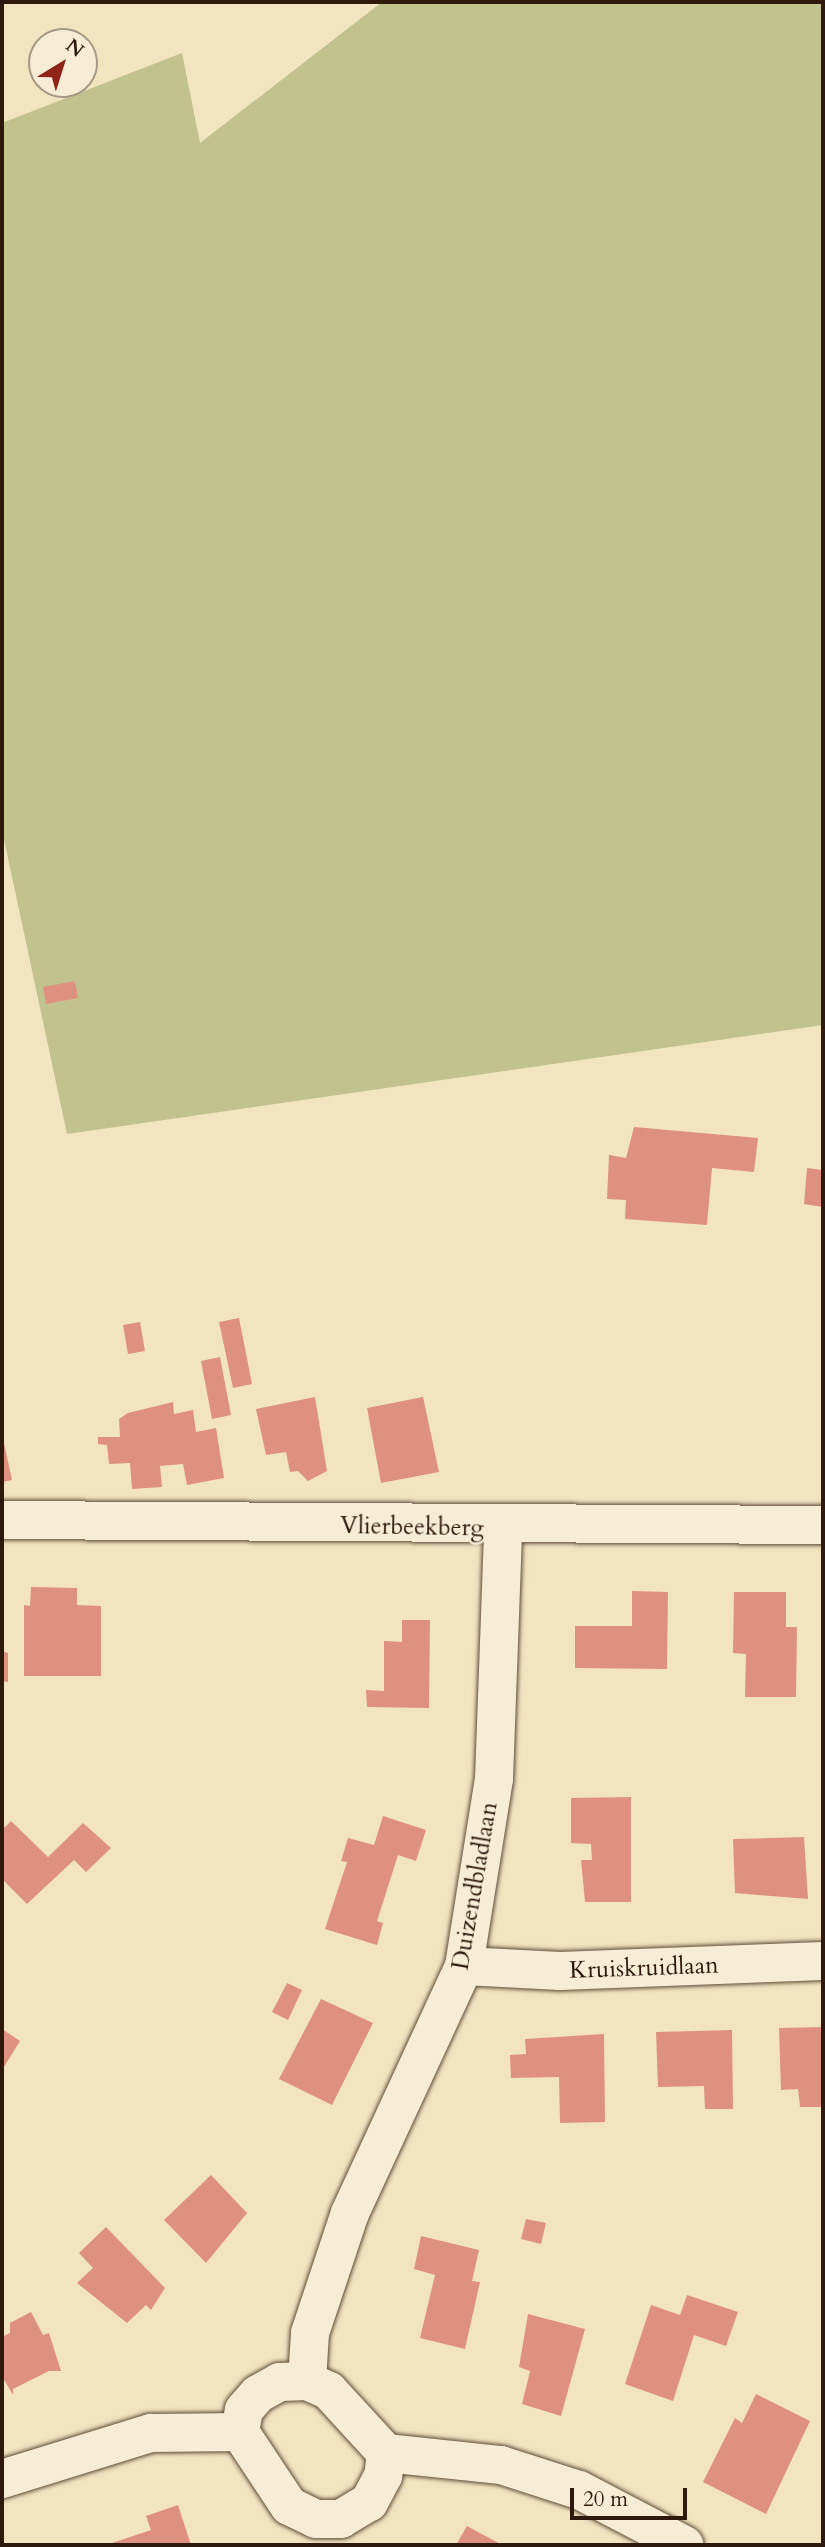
<!DOCTYPE html>
<style>
body{margin:0}
#map{position:relative;width:825px;height:2547px;overflow:hidden;background:#f3e4c0;font-family:Cardo,serif}
div>[style]{position:absolute}
[style*='--x']{left:calc(var(--x)*1px);top:calc(var(--y)*1px);width:calc(var(--w)*1px);rotate:calc(var(--a)*1deg)}
.green>*{inset:0;background:#c1c28e}
.building>*{inset:0;background:#df9180}
.roads{filter:drop-shadow(0 0 2px #604c3a) drop-shadow(0 0 2px #604c3a)}
.street>*{height:38px;margin:-19px;padding:0 19px;transform-origin:19px;border-radius:19px;background:#f7edd6}
span{translate:-50% -50%;white-space:nowrap;text-align:center;line-height:1.15;-webkit-text-stroke:5px #f7edd6;paint-order:stroke}
.street-label{font-size:24px;color:#2f190e}
.frame{position:absolute;inset:0;border:4px solid #2f190e;pointer-events:none}
.north{position:absolute;left:28px;top:28px;width:70px;height:70px;box-sizing:border-box;background:#f7edd6;border:2px solid #a79886;border-radius:50%;rotate:38deg;font-size:19px;font-weight:700;line-height:28px;text-align:center;color:#2f190e}
.north::after{content:'';display:block;margin:auto;width:24px;height:32px;background:#8f2418;clip-path:polygon(50% 0,100% 100%,50% 72%,0 100%)}
.scale{position:absolute;left:570px;top:2488px;width:117px;height:32px;box-sizing:border-box;border:4px solid #2f190e;border-top:0;padding-left:9px;font-size:21px;line-height:24px;white-space:nowrap;color:#2f190e;-webkit-text-stroke:5px #f7edd6;paint-order:stroke}
</style>
<div id="map">
<div class="green">
<div style="clip-path:polygon(382px 2px,823px 2px,823px 1025px,67px 1134px,2px 830px,2px 123px,182px 53px,200px 143px)"></div>
</div>
<div class="building">
<div style="clip-path:polygon(75px 981px,78px 998px,46px 1004px,43px 987px)"></div>
<div style="clip-path:polygon(634px 1127px,758px 1138px,754px 1172px,712px 1168px,707px 1225px,625px 1219px,626px 1200px,607px 1199px,609px 1155px,626px 1158px)"></div>
<div style="clip-path:polygon(807px 1168px,823px 1170px,823px 1207px,804px 1204px)"></div>
<div style="clip-path:polygon(239px 1318px,252px 1384px,233px 1388px,219px 1322px)"></div>
<div style="clip-path:polygon(140px 1322px,145px 1351px,128px 1354px,123px 1325px)"></div>
<div style="clip-path:polygon(220px 1357px,231px 1415px,212px 1419px,201px 1361px)"></div>
<div style="clip-path:polygon(315px 1397px,327px 1471px,308px 1481px,298px 1471px,290px 1472px,286px 1452px,266px 1455px,256px 1409px)"></div>
<div style="clip-path:polygon(423px 1397px,439px 1472px,381px 1483px,367px 1408px)"></div>
<div style="clip-path:polygon(173px 1402px,174px 1414px,193px 1410px,196px 1432px,216px 1428px,224px 1478px,187px 1485px,183px 1464px,160px 1466px,162px 1487px,132px 1489px,130px 1463px,109px 1464px,107px 1445px,98px 1444px,98px 1437px,120px 1437px,119px 1419px,128px 1413px)"></div>
<div style="clip-path:polygon(2px 1434px,12px 1480px,2px 1482px)"></div>
<div style="clip-path:polygon(31px 1587px,77px 1588px,77px 1605px,101px 1606px,101px 1676px,24px 1676px,24px 1605px,30px 1606px)"></div>
<div style="clip-path:polygon(632px 1591px,668px 1592px,667px 1669px,575px 1668px,575px 1626px,632px 1626px)"></div>
<div style="clip-path:polygon(734px 1592px,786px 1592px,786px 1627px,797px 1627px,796px 1697px,745px 1697px,746px 1654px,733px 1653px)"></div>
<div style="clip-path:polygon(402px 1620px,430px 1620px,429px 1708px,367px 1707px,366px 1690px,384px 1691px,384px 1641px,402px 1642px)"></div>
<div style="clip-path:polygon(2px 1651px,8px 1653px,8px 1682px,2px 1681px)"></div>
<div style="clip-path:polygon(631px 1797px,631px 1902px,585px 1902px,581px 1860px,592px 1860px,591px 1844px,571px 1843px,571px 1798px)"></div>
<div style="clip-path:polygon(383px 1816px,426px 1830px,416px 1861px,398px 1855px,377px 1921px,383px 1923px,377px 1945px,325px 1929px,347px 1862px,341px 1861px,348px 1838px,374px 1845px)"></div>
<div style="clip-path:polygon(11px 1821px,48px 1857px,83px 1823px,111px 1848px,86px 1872px,74px 1860px,27px 1904px,2px 1879px,2px 1830px)"></div>
<div style="clip-path:polygon(804px 1837px,808px 1899px,735px 1893px,733px 1839px)"></div>
<div style="clip-path:polygon(287px 1983px,302px 1990px,288px 2020px,272px 2012px)"></div>
<div style="clip-path:polygon(321px 1999px,373px 2023px,332px 2105px,279px 2079px)"></div>
<div style="clip-path:polygon(823px 2027px,823px 2107px,800px 2107px,798px 2089px,781px 2090px,779px 2028px)"></div>
<div style="clip-path:polygon(2px 2029px,20px 2041px,2px 2070px)"></div>
<div style="clip-path:polygon(732px 2030px,733px 2109px,705px 2109px,704px 2086px,658px 2087px,656px 2032px)"></div>
<div style="clip-path:polygon(604px 2034px,605px 2122px,560px 2123px,559px 2077px,511px 2078px,510px 2055px,526px 2054px,525px 2039px)"></div>
<div style="clip-path:polygon(211px 2175px,247px 2213px,206px 2263px,164px 2220px)"></div>
<div style="clip-path:polygon(526px 2219px,546px 2223px,541px 2244px,521px 2239px)"></div>
<div style="clip-path:polygon(106px 2227px,165px 2288px,151px 2310px,146px 2305px,127px 2323px,77px 2283px,93px 2268px,79px 2253px)"></div>
<div style="clip-path:polygon(421px 2236px,479px 2250px,472px 2281px,480px 2282px,465px 2349px,420px 2338px,435px 2275px,414px 2269px)"></div>
<div style="clip-path:polygon(687px 2295px,738px 2312px,726px 2346px,694px 2335px,673px 2401px,625px 2384px,651px 2305px,680px 2315px)"></div>
<div style="clip-path:polygon(31px 2312px,43px 2335px,49px 2333px,61px 2371px,49px 2371px,13px 2389px,13px 2395px,2px 2376px,2px 2337px,10px 2333px,10px 2323px)"></div>
<div style="clip-path:polygon(528px 2314px,585px 2329px,561px 2416px,522px 2404px,530px 2371px,519px 2367px)"></div>
<div style="clip-path:polygon(756px 2394px,810px 2421px,766px 2514px,703px 2482px,735px 2418px,742px 2423px)"></div>
<div style="clip-path:polygon(178px 2505px,191px 2545px,106px 2545px,151px 2530px,146px 2516px)"></div>
<div style="clip-path:polygon(467px 2526px,502px 2545px,456px 2545px)"></div>
</div>
<div class="roads">
<div class="street">
<div style="--x:2;--y:1520;--w:821;--a:0.35"></div>
<div style="--x:464;--y:1966;--w:96;--a:3"></div>
<div style="--x:560;--y:1971;--w:263;--a:-2.2"></div>
<div style="--x:307;--y:2381;--w:48;--a:-86.4"></div>
<div style="--x:310;--y:2333;--w:126;--a:-71.6"></div>
<div style="--x:350;--y:2213;--w:272;--a:-65.2"></div>
<div style="--x:464;--y:1966;--w:189;--a:-80.9"></div>
<div style="--x:494;--y:1779;--w:251;--a:-87.9"></div>
<div style="--x:307;--y:2381;--w:24;--a:24"></div>
<div style="--x:329;--y:2391;--w:84;--a:47.4"></div>
<div style="--x:386;--y:2453;--w:23;--a:97"></div>
<div style="--x:383;--y:2476;--w:30;--a:118"></div>
<div style="--x:369;--y:2502;--w:33;--a:149"></div>
<div style="--x:341;--y:2519;--w:25;--a:180"></div>
<div style="--x:316;--y:2519;--w:30;--a:-154"></div>
<div style="--x:289;--y:2506;--w:89;--a:-123.5"></div>
<div style="--x:240;--y:2432;--w:22;--a:-80"></div>
<div style="--x:244;--y:2410;--w:21;--a:-49"></div>
<div style="--x:258;--y:2394;--w:25;--a:-29"></div>
<div style="--x:280;--y:2382;--w:27;--a:-2"></div>
<div style="--x:386;--y:2453;--w:116;--a:6"></div>
<div style="--x:501;--y:2465;--w:82;--a:17.8"></div>
<div style="--x:579;--y:2490;--w:119;--a:27.6"></div>
<div style="--x:2;--y:2479;--w:156;--a:-17.2"></div>
<div style="--x:151;--y:2433;--w:89;--a:-0.6"></div>
</div>
</div>
<div class="street-label">
<span style="left:412px;top:1527px;rotate:1deg">Vlierbeekberg</span>
<span style="left:475px;top:1886px;rotate:-80deg">Duizendbladlaan</span>
<span style="left:644px;top:1968px;rotate:-2deg">Kruiskruidlaan</span>
</div>
<div class="frame"></div>
<div class="north">N</div>
<div class="scale">20 m</div>
</div>
